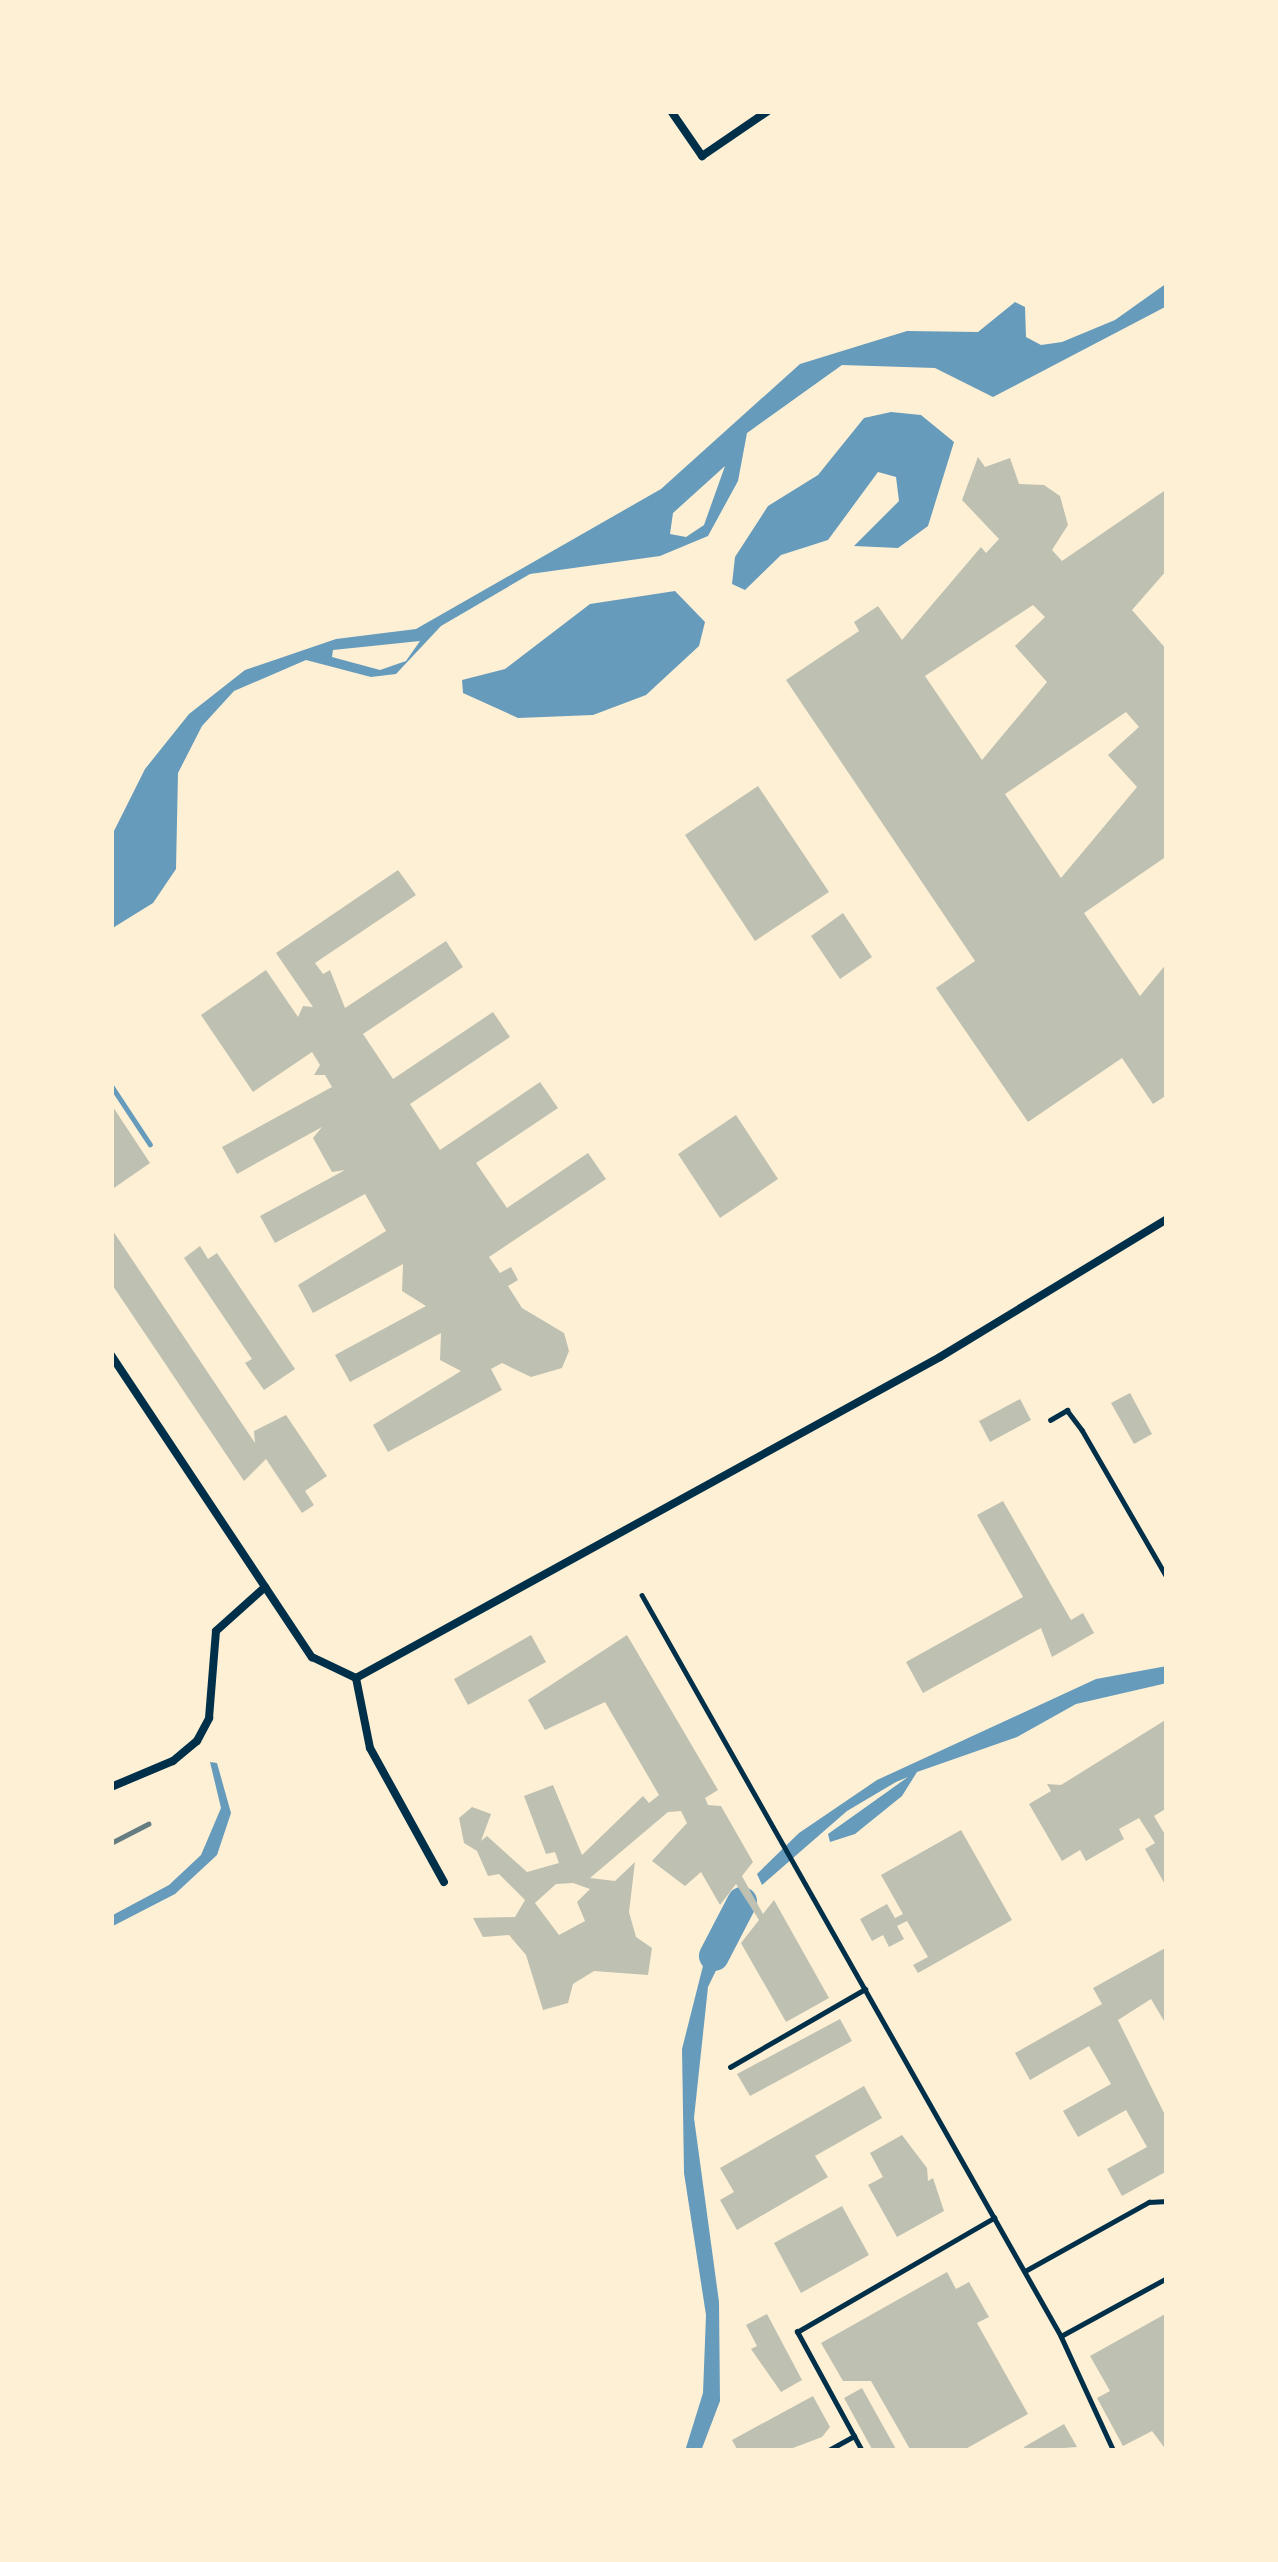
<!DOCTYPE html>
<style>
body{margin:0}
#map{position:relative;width:1278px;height:2562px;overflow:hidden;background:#fdf0d5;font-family:Lato,sans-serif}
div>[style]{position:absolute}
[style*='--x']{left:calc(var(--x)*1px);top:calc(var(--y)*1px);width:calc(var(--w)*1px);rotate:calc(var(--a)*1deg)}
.water>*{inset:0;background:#669bbc}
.stream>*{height:4.5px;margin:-2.25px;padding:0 2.25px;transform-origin:2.25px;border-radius:2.25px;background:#669bbc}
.river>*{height:30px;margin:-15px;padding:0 15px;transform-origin:15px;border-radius:15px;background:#669bbc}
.building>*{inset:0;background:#bec0b2}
.service>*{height:4.5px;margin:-2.25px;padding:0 2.25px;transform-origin:2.25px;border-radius:2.25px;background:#003049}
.minor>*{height:8px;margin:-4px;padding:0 4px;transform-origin:4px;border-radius:4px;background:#003049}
.rail>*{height:4.5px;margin:-2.25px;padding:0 2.25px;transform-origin:2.25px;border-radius:2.25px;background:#657d81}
span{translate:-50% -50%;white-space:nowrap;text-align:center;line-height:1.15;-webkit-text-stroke:9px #fdf0d5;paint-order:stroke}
.frame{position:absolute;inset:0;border:114px solid #fdf0d5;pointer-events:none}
</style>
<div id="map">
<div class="water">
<div style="clip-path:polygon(evenodd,1167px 283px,1167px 306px,993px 397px,935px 368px,842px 365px,747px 433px,738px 481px,708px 536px,660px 556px,530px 574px,441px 626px,396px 674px,371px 677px,306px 660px,234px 691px,202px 726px,178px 773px,176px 869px,153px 903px,111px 929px,111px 837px,145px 769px,189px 714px,245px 670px,336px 639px,416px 629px,661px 489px,800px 364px,907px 331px,978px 332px,1015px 302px,1025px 307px,1026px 337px,1041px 345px,1062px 342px,1115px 320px,1167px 283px,725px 466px,704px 525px,686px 537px,670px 534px,673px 513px,725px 466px,1167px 283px,420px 641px,406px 661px,380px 670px,332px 657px,333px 650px,420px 641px)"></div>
<div style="clip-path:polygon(891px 412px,921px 415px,954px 442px,928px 526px,898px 548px,854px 546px,899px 501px,896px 477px,878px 472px,828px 540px,781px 555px,745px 590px,732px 584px,735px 557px,768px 506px,818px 475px,864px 418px)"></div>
<div style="clip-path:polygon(675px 591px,705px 622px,699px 646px,646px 695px,593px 715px,518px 718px,463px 693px,462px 680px,505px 669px,590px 604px)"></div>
<div style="clip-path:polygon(1167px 1666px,1167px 1683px,1076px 1704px,1017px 1737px,917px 1772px,902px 1796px,855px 1834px,830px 1842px,828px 1834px,908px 1777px,896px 1782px,847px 1811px,762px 1885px,757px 1874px,799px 1833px,877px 1780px,1096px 1679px)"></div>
<div style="clip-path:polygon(210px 1762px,217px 1763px,231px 1813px,217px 1855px,175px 1894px,111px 1927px,111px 1916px,169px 1885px,201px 1855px,221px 1808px)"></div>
<div style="clip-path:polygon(727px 1912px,736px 1929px,708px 1987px,694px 2118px,719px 2302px,720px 2401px,701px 2451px,685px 2451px,703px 2393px,706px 2315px,684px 2173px,682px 2049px,708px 1946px)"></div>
</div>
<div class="stream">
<div style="--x:111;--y:1085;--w:71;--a:56.5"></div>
</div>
<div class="river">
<div style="--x:714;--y:1956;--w:61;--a:-62.6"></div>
</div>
<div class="building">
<div style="clip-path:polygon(evenodd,978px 457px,985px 467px,1010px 458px,1019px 484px,1044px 485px,1060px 496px,1068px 525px,1052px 550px,1062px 561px,1167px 489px,1167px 570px,1132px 610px,1167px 650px,1167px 856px,1084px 913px,1140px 996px,1167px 963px,1167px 1095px,1153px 1104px,1122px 1058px,1028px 1122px,936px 988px,975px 961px,786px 680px,859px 631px,854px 622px,878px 606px,902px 640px,981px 547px,986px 553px,999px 539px,962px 500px,978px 457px,1033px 605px,1045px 617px,1015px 646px,1047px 682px,982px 760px,925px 676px,1033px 605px,978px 457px,1126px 712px,1139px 727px,1108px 755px,1137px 787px,1061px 878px,1005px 794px,1126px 712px)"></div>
<div style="clip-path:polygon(758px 786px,829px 892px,755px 941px,685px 835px)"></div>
<div style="clip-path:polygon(398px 870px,416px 895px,315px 963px,323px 974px,330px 970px,345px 1008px,446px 941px,463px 967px,363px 1034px,393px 1079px,493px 1012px,510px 1037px,410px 1104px,440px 1150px,540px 1082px,558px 1108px,476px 1163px,507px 1208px,588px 1153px,606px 1179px,489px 1257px,500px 1273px,511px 1267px,518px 1280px,508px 1286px,522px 1308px,564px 1333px,569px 1351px,562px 1368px,531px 1377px,502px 1363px,491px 1369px,502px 1390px,388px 1452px,373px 1425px,461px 1371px,440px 1360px,441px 1333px,350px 1382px,335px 1355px,426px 1306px,402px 1291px,403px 1264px,313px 1313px,298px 1285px,386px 1231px,365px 1194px,275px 1243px,260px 1216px,345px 1170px,332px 1172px,313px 1138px,322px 1127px,237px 1174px,222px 1147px,332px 1087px,325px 1075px,314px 1075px,320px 1065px,312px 1052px,253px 1092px,201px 1015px,266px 970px,298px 1017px,303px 1006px,313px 1007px,276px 953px)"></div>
<div style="clip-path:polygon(843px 913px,872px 957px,840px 979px,811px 936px)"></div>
<div style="clip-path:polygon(111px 1104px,150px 1163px,111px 1190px)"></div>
<div style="clip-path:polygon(736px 1115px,778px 1179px,720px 1218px,678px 1154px)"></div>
<div style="clip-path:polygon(111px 1228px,255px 1443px,254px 1431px,286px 1415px,327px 1476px,305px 1491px,314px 1505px,302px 1513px,266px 1459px,244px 1481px,111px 1283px)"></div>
<div style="clip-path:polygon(200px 1246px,208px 1259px,217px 1253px,295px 1369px,264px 1390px,245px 1363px,252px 1359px,184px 1258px)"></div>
<div style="clip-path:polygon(1130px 1393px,1152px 1434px,1134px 1444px,1111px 1403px)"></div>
<div style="clip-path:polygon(1020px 1399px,1031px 1420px,990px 1442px,979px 1421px)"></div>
<div style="clip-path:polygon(1003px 1501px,1071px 1620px,1083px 1613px,1094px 1633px,1052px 1657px,1041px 1628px,923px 1693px,906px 1662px,1023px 1597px,977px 1515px)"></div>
<div style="clip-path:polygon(531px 1635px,546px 1662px,468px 1705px,454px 1679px)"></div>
<div style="clip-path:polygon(evenodd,627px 1635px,718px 1790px,705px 1798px,708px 1805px,721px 1806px,753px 1862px,742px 1876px,763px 1914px,774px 1900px,829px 1998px,786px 2022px,741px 1943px,759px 1920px,736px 1884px,720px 1905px,701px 1872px,685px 1886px,652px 1861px,687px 1823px,681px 1811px,668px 1812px,590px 1878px,615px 1881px,635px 1862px,629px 1912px,636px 1937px,652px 1948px,648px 1975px,594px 1971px,573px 1984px,568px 2003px,543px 2010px,526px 1955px,509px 1935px,483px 1937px,473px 1918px,515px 1917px,525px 1900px,499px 1874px,488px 1876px,477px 1851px,464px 1843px,459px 1818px,472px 1807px,491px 1814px,481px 1841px,487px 1836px,527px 1872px,559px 1863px,555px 1852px,546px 1854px,524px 1796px,553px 1785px,582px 1855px,643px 1796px,649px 1803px,659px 1795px,605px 1702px,545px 1730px,528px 1700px,627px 1635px,573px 1883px,590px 1889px,577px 1902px,585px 1921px,559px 1935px,535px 1903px,556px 1884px,573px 1883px)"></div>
<div style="clip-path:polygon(1167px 1719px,1167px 1808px,1154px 1816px,1167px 1838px,1167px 1888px,1145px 1849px,1155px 1843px,1139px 1818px,1119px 1829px,1124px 1839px,1086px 1861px,1080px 1850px,1062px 1861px,1029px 1804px,1051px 1791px,1047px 1784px,1061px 1785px)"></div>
<div style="clip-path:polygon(961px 1830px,1012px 1920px,918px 1973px,913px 1965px,928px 1957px,907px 1921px,897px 1926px,904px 1939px,889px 1947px,883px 1935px,872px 1941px,860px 1919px,887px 1904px,895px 1918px,903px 1914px,881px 1875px)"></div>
<div style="clip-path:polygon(1167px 1947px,1167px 2026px,1151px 1999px,1118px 2020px,1167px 2119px,1167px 2171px,1122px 2196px,1107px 2169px,1147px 2147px,1126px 2110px,1078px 2137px,1063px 2111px,1111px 2084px,1089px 2046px,1030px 2080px,1015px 2053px,1102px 2004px,1093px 1988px)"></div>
<div style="clip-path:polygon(840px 2019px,852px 2041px,750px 2096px,737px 2074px)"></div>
<div style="clip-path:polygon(864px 2086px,882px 2118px,815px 2156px,828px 2177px,737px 2230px,720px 2200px,734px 2192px,720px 2168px)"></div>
<div style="clip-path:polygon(902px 2135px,927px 2168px,928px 2181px,933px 2178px,944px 2211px,897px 2237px,868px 2185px,883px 2177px,870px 2153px)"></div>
<div style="clip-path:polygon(842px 2206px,869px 2255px,801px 2293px,774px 2243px)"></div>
<div style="clip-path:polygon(947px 2272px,956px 2289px,969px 2282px,989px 2317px,977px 2323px,1028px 2414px,962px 2451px,911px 2451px,871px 2381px,843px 2381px,821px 2343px)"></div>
<div style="clip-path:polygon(1167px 2313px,1167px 2451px,1152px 2431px,1123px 2446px,1097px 2398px,1110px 2391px,1090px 2356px)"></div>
<div style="clip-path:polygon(767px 2314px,802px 2380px,781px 2392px,751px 2349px,757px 2346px,746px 2325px)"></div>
<div style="clip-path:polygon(862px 2388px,897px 2451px,873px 2451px,844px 2398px)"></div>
<div style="clip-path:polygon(813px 2396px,830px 2427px,822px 2437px,785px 2451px,738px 2451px,732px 2440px)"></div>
<div style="clip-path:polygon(1064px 2424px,1077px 2447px,1026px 2451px,1024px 2447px)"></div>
</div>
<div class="service">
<div style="--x:1050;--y:1420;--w:20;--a:-30"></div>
<div style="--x:1067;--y:1410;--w:25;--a:53"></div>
<div style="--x:1082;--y:1430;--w:170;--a:60"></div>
<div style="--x:642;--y:1595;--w:851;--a:60.51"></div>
<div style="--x:1061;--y:2336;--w:127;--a:65.3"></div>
<div style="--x:730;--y:2067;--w:156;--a:-30"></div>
<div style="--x:1025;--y:2271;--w:142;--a:-29.1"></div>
<div style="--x:1149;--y:2202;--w:18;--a:-3"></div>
<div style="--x:1061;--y:2336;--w:121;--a:-28.7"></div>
<div style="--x:827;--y:2451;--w:31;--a:-29"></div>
<div style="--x:862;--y:2451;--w:136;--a:-118.6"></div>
<div style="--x:797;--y:2332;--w:228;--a:-30.1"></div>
</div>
<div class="minor">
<div style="--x:671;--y:111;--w:55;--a:55.4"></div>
<div style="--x:702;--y:156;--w:80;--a:-34.3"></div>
<div style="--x:111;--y:1355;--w:363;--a:56.4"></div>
<div style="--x:312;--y:1657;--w:49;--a:25.5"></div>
<div style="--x:356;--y:1678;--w:666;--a:-28.8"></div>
<div style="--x:940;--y:1357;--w:266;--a:-31.3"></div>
<div style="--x:356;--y:1678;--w:71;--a:78.7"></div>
<div style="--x:370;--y:1748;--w:153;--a:61.1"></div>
<div style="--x:111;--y:1787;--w:67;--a:-22.8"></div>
<div style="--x:173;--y:1761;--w:31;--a:-40"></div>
<div style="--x:197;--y:1741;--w:26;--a:-62"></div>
<div style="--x:209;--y:1718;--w:87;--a:-85.4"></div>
<div style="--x:216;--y:1631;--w:66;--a:-41.9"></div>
</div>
<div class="rail">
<div style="--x:111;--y:1843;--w:42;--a:-27.2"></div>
</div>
<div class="frame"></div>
</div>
